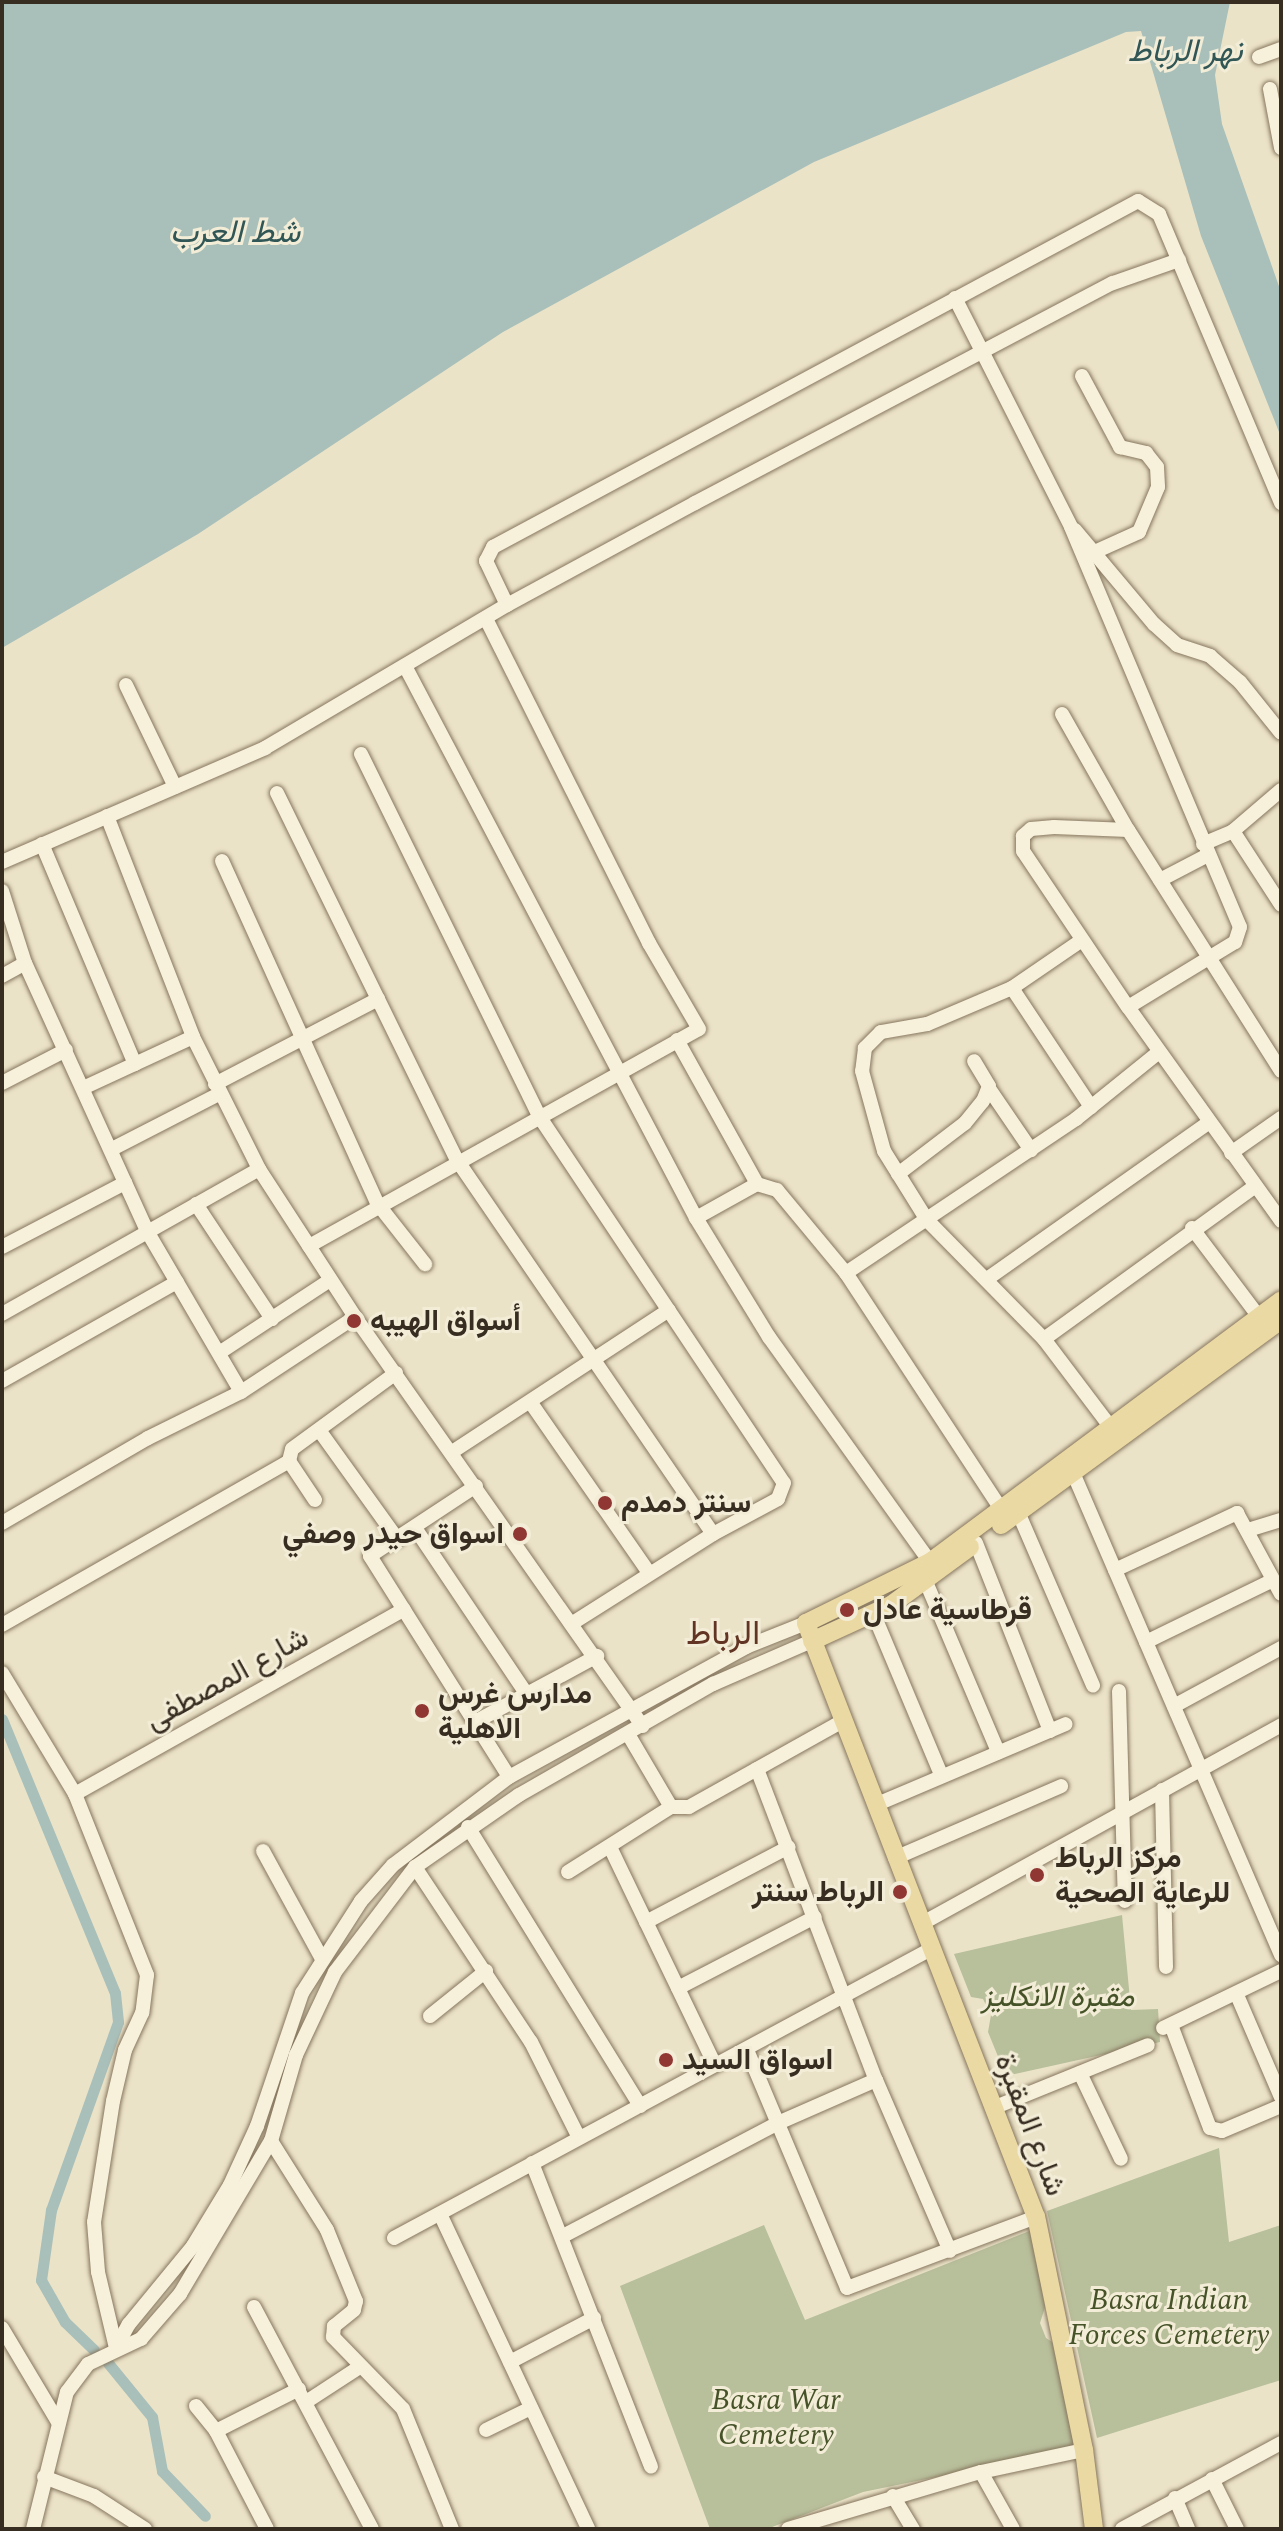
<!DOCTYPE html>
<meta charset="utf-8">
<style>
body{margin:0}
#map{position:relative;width:1283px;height:2531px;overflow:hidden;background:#ebe3c8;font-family:Spectral,Vazirmatn,serif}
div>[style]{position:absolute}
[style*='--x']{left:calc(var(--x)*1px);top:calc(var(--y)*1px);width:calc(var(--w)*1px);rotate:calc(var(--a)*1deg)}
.cemetery>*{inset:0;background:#b8bf9b}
.water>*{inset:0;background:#a9c0ba}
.canal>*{height:11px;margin:-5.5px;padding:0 5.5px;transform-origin:5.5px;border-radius:5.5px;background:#a9c0ba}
.roads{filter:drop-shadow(0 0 2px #86765e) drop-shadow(0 0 2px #86765e)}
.minor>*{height:14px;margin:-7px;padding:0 7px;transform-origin:7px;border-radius:7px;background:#f7f0db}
.major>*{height:18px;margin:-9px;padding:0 9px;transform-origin:9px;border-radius:9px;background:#ebd9a3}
.dots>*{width:22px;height:22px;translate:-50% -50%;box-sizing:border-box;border:4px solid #f3edd7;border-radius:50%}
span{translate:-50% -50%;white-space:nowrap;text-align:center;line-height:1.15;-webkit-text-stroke:6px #f3edd7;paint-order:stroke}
.poi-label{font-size:30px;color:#382d21;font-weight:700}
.left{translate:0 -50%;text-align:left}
.right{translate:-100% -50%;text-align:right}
.street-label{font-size:30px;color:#382d21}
.park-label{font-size:30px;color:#465329;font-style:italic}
.water-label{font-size:32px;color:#315656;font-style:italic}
.quarter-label{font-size:34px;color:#613423}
.frame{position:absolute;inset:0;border:4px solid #382d21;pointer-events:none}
</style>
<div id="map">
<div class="cemetery">
<div style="clip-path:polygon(1122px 1915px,1131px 2010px,1158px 2009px,1160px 2042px,1006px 2076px,988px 2032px,991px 2015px,983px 1999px,971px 1997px,954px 1954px)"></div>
<div style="clip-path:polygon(1219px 2148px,1229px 2242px,1281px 2225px,1281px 2380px,1097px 2438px,1047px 2211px)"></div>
<div style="clip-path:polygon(764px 2225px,805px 2320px,1032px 2230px,1047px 2301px,1040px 2323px,1046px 2338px,1057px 2345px,1077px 2448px,863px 2492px,767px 2529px,710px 2529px,620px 2286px)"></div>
</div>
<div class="water">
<div style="clip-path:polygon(2px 2px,1230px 2px,1215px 75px,1222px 124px,1281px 292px,1281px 437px,1201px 236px,1141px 31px,1126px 32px,814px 162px,503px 332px,198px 534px,2px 648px)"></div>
</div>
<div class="canal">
<div style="--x:2;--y:1719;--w:296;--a:67.6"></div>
<div style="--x:115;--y:1993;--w:29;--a:84"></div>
<div style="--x:118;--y:2022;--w:200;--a:109.6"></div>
<div style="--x:51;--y:2210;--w:71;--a:98.1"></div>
<div style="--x:41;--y:2280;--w:48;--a:60.3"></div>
<div style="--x:65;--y:2322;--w:40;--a:44"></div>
<div style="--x:108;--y:2363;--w:70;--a:50.8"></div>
<div style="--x:152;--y:2417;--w:55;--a:79.5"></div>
<div style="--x:162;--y:2471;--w:62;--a:46.3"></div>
</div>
<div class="roads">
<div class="minor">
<div style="--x:1259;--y:57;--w:23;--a:-20"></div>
<div style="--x:1270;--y:89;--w:60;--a:79.4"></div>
<div style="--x:955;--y:298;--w:257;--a:63.1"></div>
<div style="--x:1071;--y:527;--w:434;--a:67.1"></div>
<div style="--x:1240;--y:927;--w:16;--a:108"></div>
<div style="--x:1235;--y:942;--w:125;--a:148.7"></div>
<div style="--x:1082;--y:376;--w:81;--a:61.8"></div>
<div style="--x:1120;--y:447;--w:27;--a:13"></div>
<div style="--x:1146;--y:453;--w:18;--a:52"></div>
<div style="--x:1157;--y:467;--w:20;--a:87"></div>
<div style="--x:1158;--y:487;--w:49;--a:112.9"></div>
<div style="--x:1139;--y:532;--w:46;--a:155.7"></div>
<div style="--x:1075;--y:530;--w:123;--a:50"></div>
<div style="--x:1154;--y:624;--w:31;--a:42"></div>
<div style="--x:1177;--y:645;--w:35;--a:18"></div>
<div style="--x:1210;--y:656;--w:40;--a:41"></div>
<div style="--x:1240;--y:682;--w:65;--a:51.2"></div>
<div style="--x:507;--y:605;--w:49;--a:-115.5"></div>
<div style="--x:486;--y:561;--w:16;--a:-63"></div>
<div style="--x:493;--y:547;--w:732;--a:-28.21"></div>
<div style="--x:1138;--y:201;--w:25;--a:32"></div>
<div style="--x:1159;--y:214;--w:314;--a:67.1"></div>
<div style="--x:405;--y:666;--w:624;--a:62.2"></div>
<div style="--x:696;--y:1218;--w:140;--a:58.5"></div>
<div style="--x:769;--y:1337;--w:277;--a:54.4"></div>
<div style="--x:126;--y:685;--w:113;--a:64.3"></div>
<div style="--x:1062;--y:714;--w:133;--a:60.4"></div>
<div style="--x:361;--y:754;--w:403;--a:63.8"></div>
<div style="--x:539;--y:1116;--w:441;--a:56.3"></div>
<div style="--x:784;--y:1483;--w:17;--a:111"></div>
<div style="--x:778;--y:1499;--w:74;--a:151.7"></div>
<div style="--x:713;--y:1534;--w:166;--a:147.6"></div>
<div style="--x:277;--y:793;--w:409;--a:63.9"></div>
<div style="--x:457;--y:1160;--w:453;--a:55.6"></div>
<div style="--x:107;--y:816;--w:237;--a:68.7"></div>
<div style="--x:193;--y:1037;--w:148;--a:63.4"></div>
<div style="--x:259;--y:1169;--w:176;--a:57"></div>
<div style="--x:355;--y:1317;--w:500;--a:54.9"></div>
<div style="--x:1233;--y:831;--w:88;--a:57"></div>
<div style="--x:42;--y:844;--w:239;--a:67.1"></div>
<div style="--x:1203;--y:844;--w:33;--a:-23"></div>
<div style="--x:1233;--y:831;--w:63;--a:-40.5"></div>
<div style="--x:222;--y:861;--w:375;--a:65.6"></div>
<div style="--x:377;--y:1203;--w:78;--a:51.8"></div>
<div style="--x:2;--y:862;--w:287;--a:-23.4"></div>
<div style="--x:265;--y:748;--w:281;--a:-30.6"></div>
<div style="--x:507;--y:605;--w:214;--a:-28.5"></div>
<div style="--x:695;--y:503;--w:472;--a:-27.8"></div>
<div style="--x:1113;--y:283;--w:70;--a:-19.2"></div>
<div style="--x:1160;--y:880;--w:54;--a:-27.5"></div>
<div style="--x:2;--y:891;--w:76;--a:72.3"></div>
<div style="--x:25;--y:963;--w:294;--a:65.5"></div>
<div style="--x:147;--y:1231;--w:186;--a:59.7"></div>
<div style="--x:1082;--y:940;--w:85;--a:145.6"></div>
<div style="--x:1012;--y:988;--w:92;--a:157"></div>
<div style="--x:927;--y:1024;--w:47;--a:170.1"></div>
<div style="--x:881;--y:1032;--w:23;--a:135"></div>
<div style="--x:865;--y:1048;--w:23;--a:97"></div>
<div style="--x:862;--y:1071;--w:83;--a:74.6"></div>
<div style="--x:884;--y:1151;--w:81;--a:58.1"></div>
<div style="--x:927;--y:1220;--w:167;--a:45.5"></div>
<div style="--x:1044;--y:1339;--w:113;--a:52.9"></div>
<div style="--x:2;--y:976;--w:26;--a:-29"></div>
<div style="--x:1012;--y:988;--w:143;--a:56.4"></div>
<div style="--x:677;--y:1040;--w:165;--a:60.9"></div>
<div style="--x:1281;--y:1071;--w:285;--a:-122.4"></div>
<div style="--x:1128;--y:830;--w:74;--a:-177.7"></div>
<div style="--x:1054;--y:827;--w:23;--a:175"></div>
<div style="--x:1031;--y:829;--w:11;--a:139"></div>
<div style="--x:1023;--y:836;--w:15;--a:90"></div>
<div style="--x:1023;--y:851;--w:188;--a:56.1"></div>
<div style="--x:1128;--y:1007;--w:263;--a:54.4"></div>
<div style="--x:2;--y:1083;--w:72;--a:-27.3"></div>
<div style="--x:215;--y:1084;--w:184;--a:-27.5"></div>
<div style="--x:83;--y:1088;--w:121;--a:-24.9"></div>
<div style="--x:990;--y:1090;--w:73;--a:55.7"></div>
<div style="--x:112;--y:1149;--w:120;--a:-27.2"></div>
<div style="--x:1231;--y:1153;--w:61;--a:-35"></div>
<div style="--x:898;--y:1174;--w:84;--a:-37.3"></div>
<div style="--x:965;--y:1123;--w:28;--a:-51"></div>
<div style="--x:983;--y:1101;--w:16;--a:-68"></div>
<div style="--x:989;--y:1086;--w:29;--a:-121"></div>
<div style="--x:196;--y:1204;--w:138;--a:56.5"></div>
<div style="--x:696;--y:1218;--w:70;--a:-29.1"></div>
<div style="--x:757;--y:1184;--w:21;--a:17"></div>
<div style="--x:777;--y:1190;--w:108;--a:50.3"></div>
<div style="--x:846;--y:1273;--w:282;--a:56.7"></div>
<div style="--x:1192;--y:1228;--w:111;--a:53"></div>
<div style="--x:309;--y:1246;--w:446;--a:-29.1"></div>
<div style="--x:699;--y:1029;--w:99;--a:-120.2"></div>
<div style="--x:649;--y:943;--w:363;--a:-116.7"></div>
<div style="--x:2;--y:1247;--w:139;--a:-27.5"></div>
<div style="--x:846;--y:1273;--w:277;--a:-33.8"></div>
<div style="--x:1076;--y:1119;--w:107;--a:-38.9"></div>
<div style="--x:987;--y:1279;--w:271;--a:-35.2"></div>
<div style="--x:2;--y:1314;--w:295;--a:-29.4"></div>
<div style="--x:1044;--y:1339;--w:261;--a:-35.9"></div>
<div style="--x:219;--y:1353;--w:133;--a:-33.3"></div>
<div style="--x:2;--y:1381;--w:201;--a:-29.5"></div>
<div style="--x:531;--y:1403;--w:207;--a:55.2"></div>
<div style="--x:319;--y:1430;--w:135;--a:54.3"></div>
<div style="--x:452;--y:1452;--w:259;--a:-33.2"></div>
<div style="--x:1074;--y:1475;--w:523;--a:66.67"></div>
<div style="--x:476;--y:1486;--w:127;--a:146.6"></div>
<div style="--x:370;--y:1556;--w:261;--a:57.8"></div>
<div style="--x:315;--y:1500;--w:47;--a:-123.7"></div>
<div style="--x:289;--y:1461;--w:12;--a:-76"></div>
<div style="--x:292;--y:1449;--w:129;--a:-36.2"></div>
<div style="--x:1018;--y:1512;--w:189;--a:66.6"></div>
<div style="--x:2;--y:1523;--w:169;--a:-30.2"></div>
<div style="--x:148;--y:1438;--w:104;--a:-26.3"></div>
<div style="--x:241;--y:1392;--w:136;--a:-33.3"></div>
<div style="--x:415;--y:1528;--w:197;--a:56.1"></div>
<div style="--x:1248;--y:1530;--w:34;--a:-17"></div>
<div style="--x:976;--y:1543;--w:202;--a:68.5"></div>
<div style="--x:1115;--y:1570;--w:135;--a:-25"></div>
<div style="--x:1237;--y:1513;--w:92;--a:61.5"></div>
<div style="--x:926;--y:1582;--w:185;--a:67"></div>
<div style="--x:874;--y:1615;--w:173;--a:67.2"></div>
<div style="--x:2;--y:1625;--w:331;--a:-29.7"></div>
<div style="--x:1146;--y:1642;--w:141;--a:-26"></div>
<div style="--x:2;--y:1673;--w:141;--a:58.9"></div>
<div style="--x:75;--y:1794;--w:195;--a:68.3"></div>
<div style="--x:147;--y:1975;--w:38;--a:97"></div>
<div style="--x:142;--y:2013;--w:41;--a:114.7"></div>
<div style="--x:125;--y:2050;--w:52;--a:103.2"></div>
<div style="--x:113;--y:2101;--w:122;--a:98.9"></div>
<div style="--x:94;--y:2222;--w:50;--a:85.4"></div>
<div style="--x:98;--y:2272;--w:78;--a:76.7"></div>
<div style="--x:1119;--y:1691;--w:210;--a:88.4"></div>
<div style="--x:1174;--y:1706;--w:122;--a:-28.5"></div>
<div style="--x:475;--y:1722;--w:139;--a:-28.4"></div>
<div style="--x:628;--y:1734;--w:85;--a:59.5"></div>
<div style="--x:757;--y:1769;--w:333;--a:69.1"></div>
<div style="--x:876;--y:2080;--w:186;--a:66.6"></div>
<div style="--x:1162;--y:1790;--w:177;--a:88.7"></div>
<div style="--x:75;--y:1794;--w:377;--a:-29.3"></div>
<div style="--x:875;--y:1805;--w:207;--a:-23"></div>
<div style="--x:468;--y:1827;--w:328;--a:58.3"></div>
<div style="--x:610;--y:1847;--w:242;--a:64.3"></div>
<div style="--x:263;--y:1851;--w:121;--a:61.3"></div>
<div style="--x:895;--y:1858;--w:181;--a:-23.4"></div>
<div style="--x:415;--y:1867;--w:210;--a:56.5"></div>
<div style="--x:531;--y:2042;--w:107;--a:63.4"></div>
<div style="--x:568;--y:1872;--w:122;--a:-32.3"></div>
<div style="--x:671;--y:1807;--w:18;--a:0"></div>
<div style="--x:689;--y:1807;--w:174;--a:-29.2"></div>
<div style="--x:646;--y:1922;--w:161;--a:-27.7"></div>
<div style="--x:921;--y:1924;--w:411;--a:-28.9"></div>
<div style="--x:678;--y:1988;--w:154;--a:-27.4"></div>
<div style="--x:1237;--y:1995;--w:111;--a:66.7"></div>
<div style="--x:430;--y:2016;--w:72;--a:-38.8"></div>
<div style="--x:1171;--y:2025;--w:110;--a:69.3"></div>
<div style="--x:1210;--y:2128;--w:12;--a:14"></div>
<div style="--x:1222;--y:2131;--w:64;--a:-23"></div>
<div style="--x:1163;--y:2028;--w:131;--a:-25.8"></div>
<div style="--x:747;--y:2050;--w:258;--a:67.2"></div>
<div style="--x:847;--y:2288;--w:202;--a:-20.6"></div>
<div style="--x:1080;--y:2073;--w:95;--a:64.5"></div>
<div style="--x:993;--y:2108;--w:167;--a:-22.1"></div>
<div style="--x:271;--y:2141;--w:105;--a:57.8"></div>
<div style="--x:327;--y:2230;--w:77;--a:67.8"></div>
<div style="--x:356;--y:2301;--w:9;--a:103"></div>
<div style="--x:354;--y:2310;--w:26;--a:141"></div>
<div style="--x:334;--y:2326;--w:11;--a:95"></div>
<div style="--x:333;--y:2337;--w:100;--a:45.8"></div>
<div style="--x:403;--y:2409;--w:130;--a:67.8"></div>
<div style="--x:532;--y:2163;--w:326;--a:68.6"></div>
<div style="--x:441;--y:2216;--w:346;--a:64.8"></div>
<div style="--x:563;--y:2236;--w:243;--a:-27.7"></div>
<div style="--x:778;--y:2123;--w:107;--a:-23.7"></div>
<div style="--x:394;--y:2238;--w:610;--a:-28.29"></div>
<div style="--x:254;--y:2307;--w:251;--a:62"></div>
<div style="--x:2;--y:2328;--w:109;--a:59.2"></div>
<div style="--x:116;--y:2348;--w:27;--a:-62"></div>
<div style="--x:129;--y:2324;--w:101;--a:-50.6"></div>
<div style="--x:193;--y:2246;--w:71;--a:-58.8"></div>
<div style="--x:230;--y:2185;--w:65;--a:-65.4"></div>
<div style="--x:257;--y:2126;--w:140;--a:-71.3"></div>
<div style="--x:302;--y:1993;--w:109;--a:-57.3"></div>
<div style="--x:361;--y:1901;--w:48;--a:-48.4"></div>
<div style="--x:393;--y:1865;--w:146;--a:-37.2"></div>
<div style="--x:509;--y:1777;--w:270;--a:-28.7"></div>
<div style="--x:746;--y:1647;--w:65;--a:-21.8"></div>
<div style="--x:510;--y:2362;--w:95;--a:-27.6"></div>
<div style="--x:306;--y:2402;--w:62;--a:-33.2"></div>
<div style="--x:196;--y:2406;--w:32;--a:51"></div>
<div style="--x:216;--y:2431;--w:110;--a:62.5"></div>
<div style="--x:486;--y:2430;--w:50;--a:-26.1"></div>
<div style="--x:216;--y:2431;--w:93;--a:-26.8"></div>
<div style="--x:981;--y:2472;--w:65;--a:60.7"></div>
<div style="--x:44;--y:2477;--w:53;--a:20.8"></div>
<div style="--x:94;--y:2496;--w:61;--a:32.9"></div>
<div style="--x:1212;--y:2479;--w:56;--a:63.4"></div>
<div style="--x:893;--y:2496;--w:39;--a:59"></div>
<div style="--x:1175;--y:2498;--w:34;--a:67"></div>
<div style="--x:33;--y:2529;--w:141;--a:-76.1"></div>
<div style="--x:67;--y:2392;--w:35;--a:-53"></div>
<div style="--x:88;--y:2364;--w:59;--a:-25.3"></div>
<div style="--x:141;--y:2339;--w:60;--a:-49.1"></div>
<div style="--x:180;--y:2294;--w:178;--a:-59.3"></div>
<div style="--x:271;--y:2141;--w:90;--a:-73.8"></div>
<div style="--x:296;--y:2055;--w:92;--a:-64.8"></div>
<div style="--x:335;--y:1972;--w:132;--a:-52.7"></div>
<div style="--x:415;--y:1867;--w:126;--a:-34.7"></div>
<div style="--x:519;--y:1795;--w:224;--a:-29.8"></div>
<div style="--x:713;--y:1684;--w:108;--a:-23.5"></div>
<div style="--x:788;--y:2529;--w:201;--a:-16.5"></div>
<div style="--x:981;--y:2472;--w:105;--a:-12.1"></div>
<div style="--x:1122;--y:2529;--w:181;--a:-28.4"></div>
</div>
<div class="major">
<div style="--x:1001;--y:1525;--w:347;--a:-36.2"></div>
<div style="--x:812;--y:1641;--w:87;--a:-24.5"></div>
<div style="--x:891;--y:1605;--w:98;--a:-36.3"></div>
<div style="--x:1094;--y:2529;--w:80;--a:-97.2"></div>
<div style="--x:1084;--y:2450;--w:238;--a:-101.6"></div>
<div style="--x:1036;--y:2217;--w:637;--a:-111.17"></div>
<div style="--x:806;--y:1623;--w:138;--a:-26.2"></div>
<div style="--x:930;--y:1562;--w:438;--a:-36.7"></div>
</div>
</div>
<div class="dots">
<div style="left:354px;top:1321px;background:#913733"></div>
<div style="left:605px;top:1503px;background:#913733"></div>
<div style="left:520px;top:1534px;background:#913733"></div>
<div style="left:847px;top:1610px;background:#913733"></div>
<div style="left:422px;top:1711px;background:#913733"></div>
<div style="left:1037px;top:1875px;background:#913733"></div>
<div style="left:900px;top:1892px;background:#913733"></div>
<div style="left:666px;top:2060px;background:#913733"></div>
</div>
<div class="poi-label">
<span class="left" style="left:370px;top:1321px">أسواق الهيبه</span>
<span class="left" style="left:621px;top:1503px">سنتر دمدم</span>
<span class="right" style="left:504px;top:1534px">اسواق حيدر وصفي</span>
<span class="left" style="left:863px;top:1610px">قرطاسية عادل</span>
<span class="left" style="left:438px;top:1711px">مدارس غرس<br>الاهلية</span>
<span class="left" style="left:1055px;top:1875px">مركز الرباط<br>للرعاية الصحية</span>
<span class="right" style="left:884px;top:1892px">الرباط سنتر</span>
<span class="left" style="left:682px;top:2060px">اسواق السيد</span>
</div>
<div class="street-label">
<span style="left:227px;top:1679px;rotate:-29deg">شارع المصطفى</span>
<span style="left:1030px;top:2125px;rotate:69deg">شارع المقبرة</span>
</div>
<div class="park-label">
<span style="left:1058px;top:1997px">مقبرة الانكليز</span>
<span style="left:1169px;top:2317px">Basra Indian<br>Forces Cemetery</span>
<span style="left:776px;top:2417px">Basra War<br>Cemetery</span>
</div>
<div class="water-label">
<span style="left:1185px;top:52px">نهر الرباط</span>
<span style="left:235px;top:233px">شط العرب</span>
</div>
<div class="quarter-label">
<span style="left:723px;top:1635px">الرباط</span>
</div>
<div class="frame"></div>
</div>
